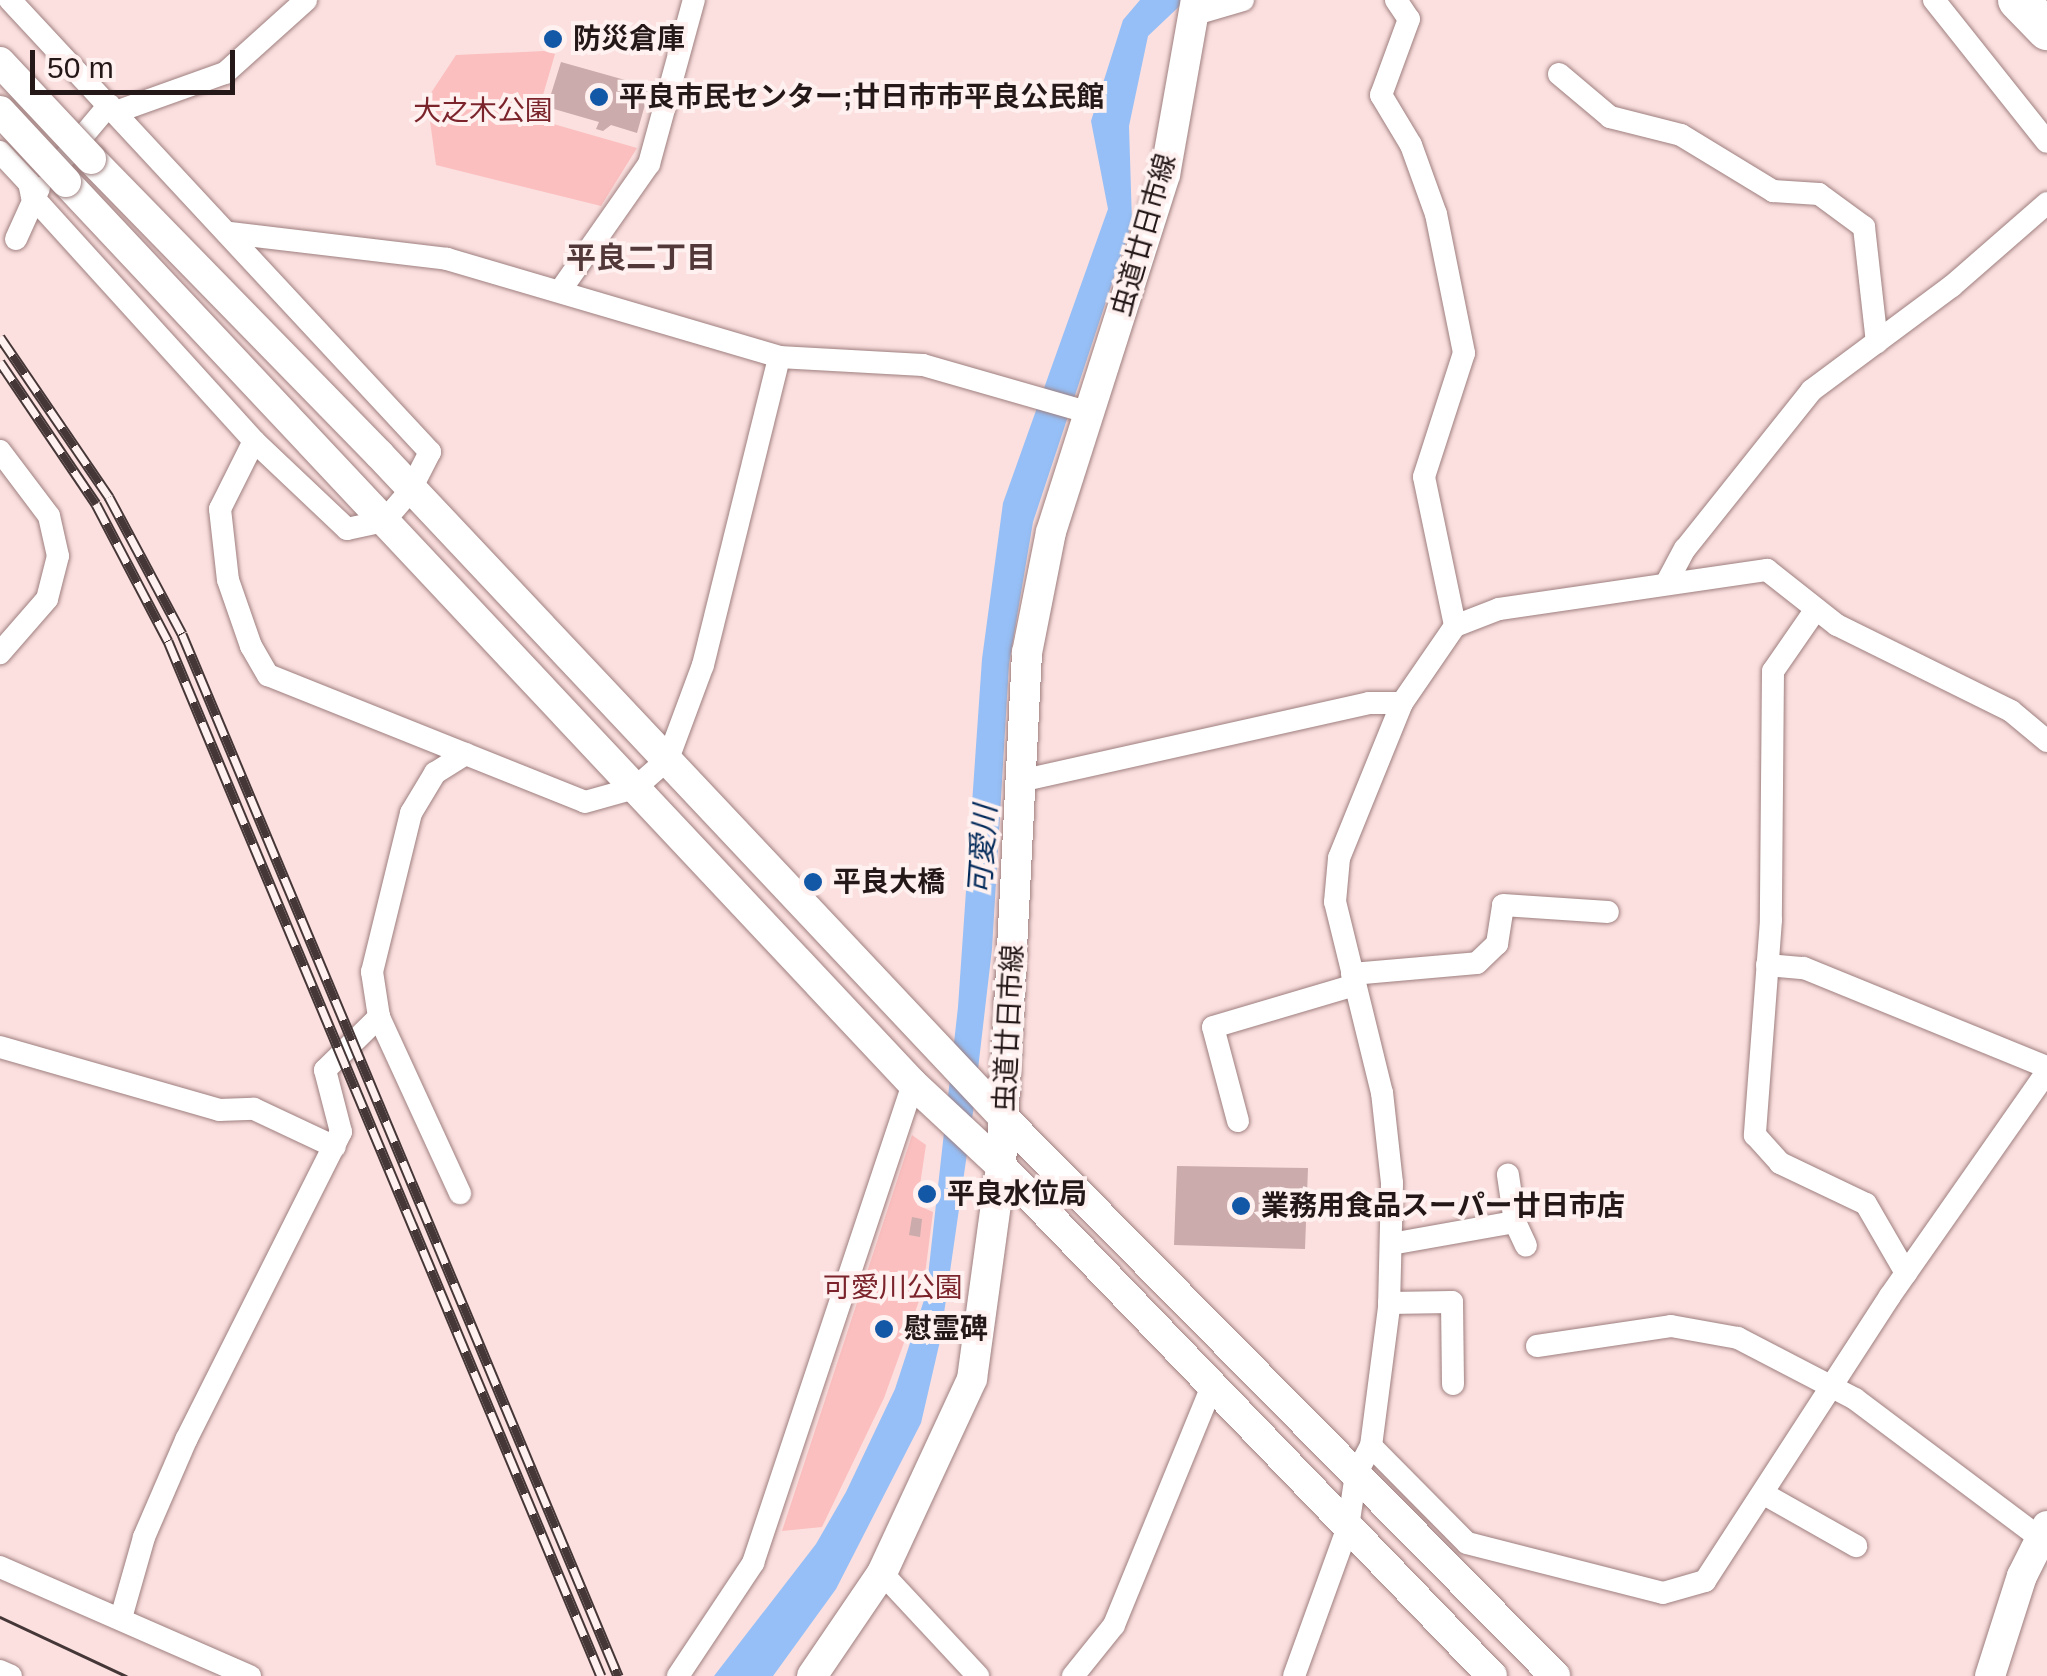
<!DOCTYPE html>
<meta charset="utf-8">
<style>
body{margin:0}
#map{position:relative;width:2047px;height:1676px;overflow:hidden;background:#fbe0df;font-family:Arial,"Noto Sans JP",sans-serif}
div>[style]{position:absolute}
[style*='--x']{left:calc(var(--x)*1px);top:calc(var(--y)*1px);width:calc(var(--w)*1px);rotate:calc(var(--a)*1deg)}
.green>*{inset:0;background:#fbbfbf}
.water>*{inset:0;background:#95bff6}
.building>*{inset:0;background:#cbabab}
.roads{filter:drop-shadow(0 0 2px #9e7f7f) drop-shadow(0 0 2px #9e7f7f)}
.street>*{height:22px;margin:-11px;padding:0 11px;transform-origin:11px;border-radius:11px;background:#fff}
.secondary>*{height:30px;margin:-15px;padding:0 15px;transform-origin:15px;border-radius:15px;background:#fff}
.highway>*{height:40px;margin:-20px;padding:0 20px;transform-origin:20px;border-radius:20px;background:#fff}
.tram>*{height:2.5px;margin:-1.25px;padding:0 1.25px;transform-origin:1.25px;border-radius:1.25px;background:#453737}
.rail>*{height:11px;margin-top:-5.5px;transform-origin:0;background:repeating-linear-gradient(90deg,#fff1f0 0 22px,#453737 0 44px);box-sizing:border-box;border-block:2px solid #453737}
.bridges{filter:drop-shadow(0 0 2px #9e7f7f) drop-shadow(0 0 2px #9e7f7f)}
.secondary-bridge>*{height:30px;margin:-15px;padding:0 15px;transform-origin:15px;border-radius:15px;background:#fff}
.dots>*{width:28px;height:28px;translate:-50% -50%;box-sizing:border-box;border:5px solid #fff1f0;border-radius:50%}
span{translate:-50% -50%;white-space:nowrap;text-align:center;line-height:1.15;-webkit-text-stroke:8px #fff1f0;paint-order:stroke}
.poi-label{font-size:28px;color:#241818;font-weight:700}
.left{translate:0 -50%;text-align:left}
.park-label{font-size:28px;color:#7b242c}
.street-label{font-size:28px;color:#241818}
.neighbourhood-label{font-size:30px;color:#523838;font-weight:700}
.water-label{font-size:30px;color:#012959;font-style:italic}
.scale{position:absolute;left:30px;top:50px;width:205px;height:45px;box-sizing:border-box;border:5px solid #241818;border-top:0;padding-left:12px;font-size:30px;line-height:35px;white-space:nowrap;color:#241818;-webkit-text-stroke:8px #fff1f0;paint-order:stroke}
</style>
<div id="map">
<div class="green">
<div style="clip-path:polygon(544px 51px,555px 54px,536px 119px,637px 148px,601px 206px,436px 165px,427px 99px,456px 55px)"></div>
<div style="clip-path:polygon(912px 1135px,926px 1145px,917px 1205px,933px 1212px,923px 1290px,884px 1398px,822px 1527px,782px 1531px)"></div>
</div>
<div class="water">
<div style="clip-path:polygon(1140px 0,1186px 0,1148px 36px,1129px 126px,1132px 223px,1033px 522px,1009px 664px,992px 949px,973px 1112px,940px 1341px,921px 1423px,836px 1589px,773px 1676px,714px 1676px,816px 1544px,846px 1492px,895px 1389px,926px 1294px,958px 1007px,982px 659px,1003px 503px,1108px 209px,1091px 121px,1123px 20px)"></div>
</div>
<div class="building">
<div style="clip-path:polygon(561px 62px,650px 87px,637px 133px,611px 125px,603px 131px,596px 129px,599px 122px,547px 107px)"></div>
<div style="clip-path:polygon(1177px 1166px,1308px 1168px,1305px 1249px,1174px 1245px)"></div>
<div style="clip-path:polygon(912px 1217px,922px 1219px,920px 1237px,909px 1235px)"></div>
</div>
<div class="roads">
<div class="street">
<div style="--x:1396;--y:0;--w:23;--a:56"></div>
<div style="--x:1409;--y:19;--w:81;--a:110.2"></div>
<div style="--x:1381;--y:95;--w:58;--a:59"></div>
<div style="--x:1411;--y:145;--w:73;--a:70.1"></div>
<div style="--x:1436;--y:214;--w:142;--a:78.6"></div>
<div style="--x:1464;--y:353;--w:130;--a:107.9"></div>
<div style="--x:1424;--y:477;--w:152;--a:78.2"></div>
<div style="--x:1934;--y:0;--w:181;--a:51.5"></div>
<div style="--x:1195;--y:14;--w:50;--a:-16.3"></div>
<div style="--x:1559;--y:74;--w:67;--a:40.1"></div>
<div style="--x:1610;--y:117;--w:73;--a:14.2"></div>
<div style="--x:1681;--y:135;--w:108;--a:31.3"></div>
<div style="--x:1773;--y:191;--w:46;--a:3.7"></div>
<div style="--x:1819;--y:194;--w:56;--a:36.3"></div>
<div style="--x:1864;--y:227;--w:116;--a:83.6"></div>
<div style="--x:116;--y:112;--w:116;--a:-19.7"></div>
<div style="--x:225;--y:73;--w:109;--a:-42"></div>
<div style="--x:0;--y:152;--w:42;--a:46.9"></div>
<div style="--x:29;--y:183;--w:13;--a:77"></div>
<div style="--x:32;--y:196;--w:331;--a:47.8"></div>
<div style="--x:254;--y:441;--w:128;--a:43.4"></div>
<div style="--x:347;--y:529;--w:38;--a:-12"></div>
<div style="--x:384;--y:521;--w:40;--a:-49"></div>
<div style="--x:410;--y:491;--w:44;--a:-62.9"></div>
<div style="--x:430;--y:452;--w:617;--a:-132.9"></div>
<div style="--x:66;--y:156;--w:67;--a:-49.9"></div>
<div style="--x:230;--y:233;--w:219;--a:6.8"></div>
<div style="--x:447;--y:259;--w:346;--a:16.4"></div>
<div style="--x:779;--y:357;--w:144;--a:3.2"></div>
<div style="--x:923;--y:365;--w:174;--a:16"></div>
<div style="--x:16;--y:239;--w:56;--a:-65.7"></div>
<div style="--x:560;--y:291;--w:155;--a:-55"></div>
<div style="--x:649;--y:164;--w:170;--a:-74.7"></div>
<div style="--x:254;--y:441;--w:76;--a:116.6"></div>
<div style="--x:220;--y:509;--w:71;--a:83.6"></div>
<div style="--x:228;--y:580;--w:70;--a:70.8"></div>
<div style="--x:251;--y:646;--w:34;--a:60"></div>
<div style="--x:268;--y:675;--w:341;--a:21.8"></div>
<div style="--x:585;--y:802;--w:52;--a:-15.6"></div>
<div style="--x:635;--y:788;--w:44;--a:-41.3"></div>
<div style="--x:668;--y:759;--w:100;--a:-69.6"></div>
<div style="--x:703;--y:665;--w:317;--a:-76.1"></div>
<div style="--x:0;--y:451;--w:81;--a:53"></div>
<div style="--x:49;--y:516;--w:41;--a:77.3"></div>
<div style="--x:58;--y:556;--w:44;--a:104.3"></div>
<div style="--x:47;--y:599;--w:72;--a:131"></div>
<div style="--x:1666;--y:584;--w:40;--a:-62"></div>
<div style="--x:1685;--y:549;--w:203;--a:-51.4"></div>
<div style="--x:1812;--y:390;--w:174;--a:-36.6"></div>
<div style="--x:1952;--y:286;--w:126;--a:-41.1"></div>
<div style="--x:1816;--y:609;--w:75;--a:124.7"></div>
<div style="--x:1773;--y:671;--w:249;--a:90.5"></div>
<div style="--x:1771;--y:920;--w:216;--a:94.3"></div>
<div style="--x:1755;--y:1135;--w:38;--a:48"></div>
<div style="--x:1780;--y:1163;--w:95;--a:25.5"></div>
<div style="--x:1866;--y:1204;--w:80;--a:59.9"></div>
<div style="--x:1020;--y:781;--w:358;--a:-12.6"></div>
<div style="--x:1369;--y:703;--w:33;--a:0"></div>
<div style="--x:1767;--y:965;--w:37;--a:5"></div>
<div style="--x:1804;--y:968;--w:262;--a:22.2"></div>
<div style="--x:1352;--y:974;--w:125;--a:-5"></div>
<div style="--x:1477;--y:963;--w:28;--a:-44"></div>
<div style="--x:1497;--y:944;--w:39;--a:-81"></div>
<div style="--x:1503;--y:905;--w:105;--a:3.8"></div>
<div style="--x:379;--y:1017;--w:194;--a:65.3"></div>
<div style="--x:0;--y:1047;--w:228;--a:16"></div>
<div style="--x:219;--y:1110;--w:35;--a:-2"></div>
<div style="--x:254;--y:1109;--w:89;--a:25.1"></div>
<div style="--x:1238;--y:1121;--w:97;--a:-104.9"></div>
<div style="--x:1213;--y:1027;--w:148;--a:-16.5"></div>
<div style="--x:1515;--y:1222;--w:26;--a:65"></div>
<div style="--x:1391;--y:1244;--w:126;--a:-10.1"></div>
<div style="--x:1515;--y:1222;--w:48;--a:-98.5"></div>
<div style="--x:1389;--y:1303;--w:63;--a:-0.9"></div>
<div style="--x:1452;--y:1302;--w:82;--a:89.3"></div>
<div style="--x:1537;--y:1346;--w:135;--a:-8.5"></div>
<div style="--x:1671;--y:1326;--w:68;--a:10.2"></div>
<div style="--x:1738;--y:1338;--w:132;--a:27.5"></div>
<div style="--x:1855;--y:1399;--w:230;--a:36.9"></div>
<div style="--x:1371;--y:1446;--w:136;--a:45.3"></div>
<div style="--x:1467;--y:1543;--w:202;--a:14.3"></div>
<div style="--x:1663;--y:1593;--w:44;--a:-15.9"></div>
<div style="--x:1705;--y:1581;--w:340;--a:-57"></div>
<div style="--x:1890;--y:1296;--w:274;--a:-55"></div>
<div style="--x:1764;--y:1494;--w:106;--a:29.5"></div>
<div style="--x:0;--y:1567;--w:273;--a:23.6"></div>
<div style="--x:882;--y:1573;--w:141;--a:47"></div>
<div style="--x:121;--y:1618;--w:84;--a:-74.1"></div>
<div style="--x:144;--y:1537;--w:106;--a:-66.6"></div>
<div style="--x:186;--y:1440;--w:345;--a:-63.3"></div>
<div style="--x:341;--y:1132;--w:64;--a:-104.5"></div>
<div style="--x:325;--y:1070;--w:76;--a:-44.5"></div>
<div style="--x:379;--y:1017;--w:46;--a:-98.8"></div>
<div style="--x:372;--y:972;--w:164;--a:-76.2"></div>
<div style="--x:411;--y:813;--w:47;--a:-59"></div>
<div style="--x:435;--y:773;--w:36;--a:-32"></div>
<div style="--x:0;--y:1671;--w:12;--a:24"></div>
<div style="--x:678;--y:1676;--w:136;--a:-56.4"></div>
<div style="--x:753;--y:1563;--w:505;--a:-71.53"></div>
<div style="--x:1073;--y:1676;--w:65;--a:-51.2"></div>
<div style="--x:1114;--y:1625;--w:258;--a:-67.7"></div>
<div style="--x:1294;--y:1676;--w:158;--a:-70.1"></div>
<div style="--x:1348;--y:1527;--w:54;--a:-81.4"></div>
<div style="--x:1356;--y:1474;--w:32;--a:-62"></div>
<div style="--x:1371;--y:1446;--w:140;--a:-82.6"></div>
<div style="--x:1389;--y:1307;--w:124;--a:-88.6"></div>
<div style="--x:1392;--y:1183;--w:91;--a:-96.3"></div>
<div style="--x:1382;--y:1093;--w:197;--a:-103.8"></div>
<div style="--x:1335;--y:902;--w:44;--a:-84.8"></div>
<div style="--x:1339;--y:858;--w:167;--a:-67.9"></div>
<div style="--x:1402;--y:703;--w:93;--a:-55.5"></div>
<div style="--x:1455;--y:626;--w:47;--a:-21.1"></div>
<div style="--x:1499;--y:609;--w:271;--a:-8.3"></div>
<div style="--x:1767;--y:570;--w:89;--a:38.2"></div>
<div style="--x:1837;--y:625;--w:194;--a:26.3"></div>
<div style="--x:2011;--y:711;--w:47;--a:39.8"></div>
</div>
<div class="secondary">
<div style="--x:91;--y:159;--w:412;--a:45.7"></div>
<div style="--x:379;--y:454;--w:913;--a:46.73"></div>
<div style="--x:1005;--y:1119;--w:783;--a:45.36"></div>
<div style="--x:66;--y:182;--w:1237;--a:46.8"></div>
<div style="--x:913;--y:1084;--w:120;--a:43"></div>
<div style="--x:1001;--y:1166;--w:708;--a:46.09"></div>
<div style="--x:812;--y:1676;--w:125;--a:-55.8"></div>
<div style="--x:882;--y:1573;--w:214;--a:-65.1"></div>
<div style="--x:972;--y:1379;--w:215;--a:-82.2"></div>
<div style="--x:1001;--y:1166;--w:514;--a:-87.1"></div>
<div style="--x:1027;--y:653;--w:123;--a:-78.8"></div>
<div style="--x:1051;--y:532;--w:375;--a:-72.3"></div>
<div style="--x:1165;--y:175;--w:178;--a:-80"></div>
<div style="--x:1990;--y:1676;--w:105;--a:-72.3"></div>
<div style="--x:2022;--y:1576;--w:56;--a:-63.4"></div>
</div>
<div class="highway">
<div style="--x:2018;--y:0;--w:42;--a:46"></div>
</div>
</div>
<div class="tram">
<div style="--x:0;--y:1617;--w:139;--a:25.1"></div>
</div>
<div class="rail">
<div style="--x:0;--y:337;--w:194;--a:55.7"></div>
<div style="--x:109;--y:497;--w:155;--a:61.9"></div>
<div style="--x:182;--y:634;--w:1130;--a:67.29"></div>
<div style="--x:0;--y:362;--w:171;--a:55.9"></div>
<div style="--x:96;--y:504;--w:155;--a:62.3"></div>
<div style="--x:168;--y:641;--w:1122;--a:67.3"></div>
</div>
<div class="bridges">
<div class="secondary-bridge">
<div style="--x:0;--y:62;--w:133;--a:46.8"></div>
<div style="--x:0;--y:111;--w:97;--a:47.1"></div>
</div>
</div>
<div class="dots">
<div style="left:553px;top:39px;background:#1357a7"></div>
<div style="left:599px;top:97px;background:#1357a7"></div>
<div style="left:813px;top:882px;background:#1357a7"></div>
<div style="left:927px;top:1194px;background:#1357a7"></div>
<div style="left:1241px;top:1206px;background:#1357a7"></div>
<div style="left:884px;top:1329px;background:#1357a7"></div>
</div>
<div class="poi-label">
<span class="left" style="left:573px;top:39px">防災倉庫</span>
<span class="left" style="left:619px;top:97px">平良市民センター;廿日市市平良公民館</span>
<span class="left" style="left:833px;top:882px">平良大橋</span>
<span class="left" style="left:947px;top:1194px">平良水位局</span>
<span class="left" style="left:1261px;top:1206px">業務用食品スーパー廿日市店</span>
<span class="left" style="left:904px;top:1329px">慰霊碑</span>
</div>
<div class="park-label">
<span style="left:483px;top:111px">大之木公園</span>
<span style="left:893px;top:1288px">可愛川公園</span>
</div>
<div class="street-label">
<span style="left:1144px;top:235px;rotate:-74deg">虫道廿日市線</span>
<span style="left:1009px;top:1028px;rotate:-87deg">虫道廿日市線</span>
</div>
<div class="neighbourhood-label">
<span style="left:641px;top:258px">平良二丁目</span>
</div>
<div class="water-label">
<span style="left:983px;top:850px;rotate:-86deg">可愛川</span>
</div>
<div class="scale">50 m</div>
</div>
